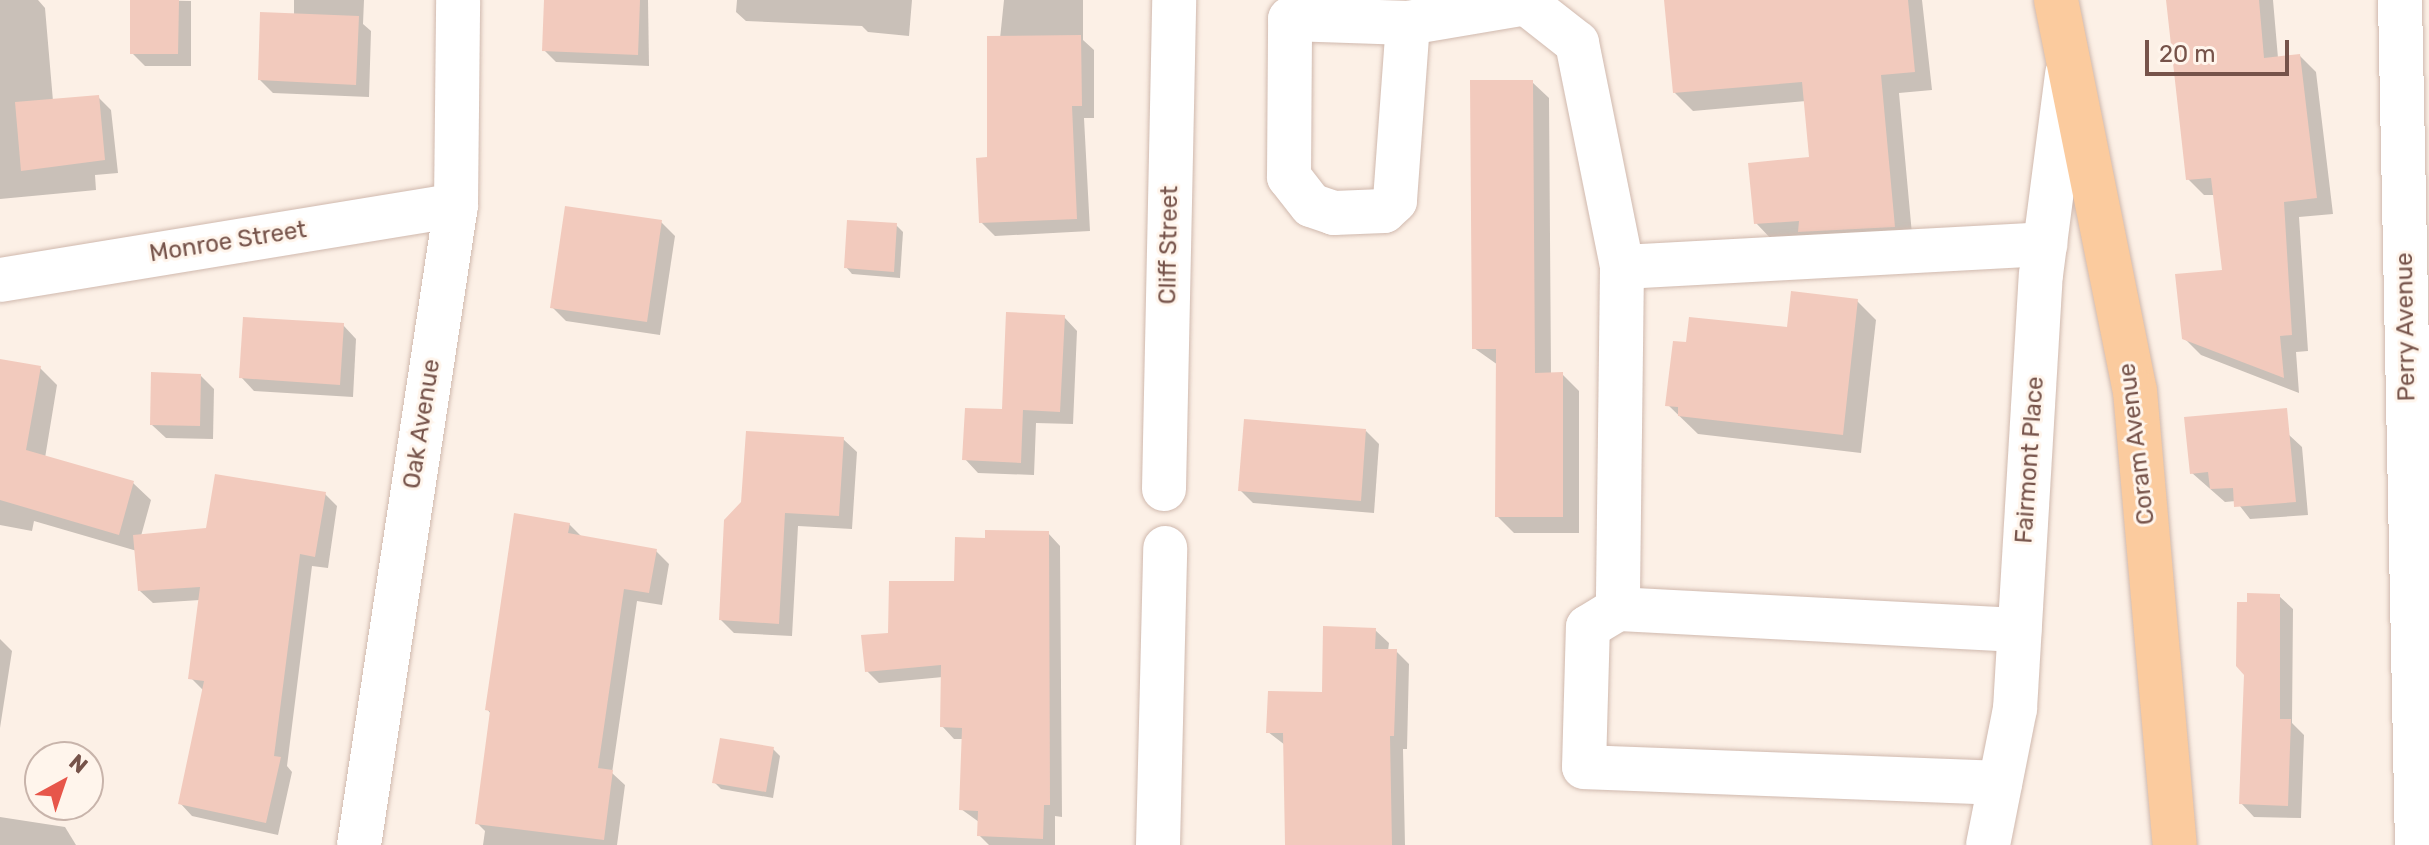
<!DOCTYPE html>
<style>
body{margin:0}
#map{position:relative;width:2429px;height:845px;overflow:hidden;background:#fcf0e6;font-family:Rubik,sans-serif}
div>[style]{position:absolute}
[style*='--x']{left:calc(var(--x)*1px);top:calc(var(--y)*1px);width:calc(var(--w)*1px);rotate:calc(var(--a)*1deg)}
.shadow>*{inset:0;background:#0003}
.building>*{inset:0;background:#f2cabd}
.roads{filter:drop-shadow(0 0 2px #d0b9ae) drop-shadow(0 0 2px #d0b9ae)}
.minor>*{height:44px;margin:-22px;padding:0 22px;transform-origin:22px;border-radius:22px;background:#fff}
.major>*{height:44px;margin:-22px;padding:0 22px;transform-origin:22px;border-radius:22px;background:#fbcb9e}
span{translate:-50% -50%;white-space:nowrap;text-align:center;line-height:1.15;-webkit-text-stroke:6px #fff5ec;paint-order:stroke}
.street-label{font-size:24px;color:#76534a}
.north{position:absolute;left:24px;top:741px;width:80px;height:80px;box-sizing:border-box;background:#fff5ec;border:2px solid #c8b4ab;border-radius:50%;rotate:40deg;font-size:22px;font-weight:700;line-height:32px;text-align:center;color:#76534a}
.north::after{content:'';display:block;margin:auto;width:28px;height:36px;background:#e7564a;clip-path:polygon(50% 0,100% 100%,50% 72%,0 100%)}
.scale{position:absolute;left:2145px;top:40px;width:144px;height:36px;box-sizing:border-box;border:4px solid #76534a;border-top:0;padding-left:10px;font-size:24px;line-height:28px;white-space:nowrap;color:#76534a;-webkit-text-stroke:6px #fff5ec;paint-order:stroke}
</style>
<div id="map">
<div class="shadow">
<div style="clip-path:polygon(0 0,38px 0,45px 8px,53px 101px,98px 97px,111px 110px,118px 173px,95px 175px,96px 190px,0 199px,0 216px)"></div>
<div style="clip-path:polygon(132px 0,191px 1px,191px 66px,145px 66px,132px 53px)"></div>
<div style="clip-path:polygon(294px 0,364px 0,363px 24px,371px 31px,369px 97px,273px 93px,260px 80px,294px 16px)"></div>
<div style="clip-path:polygon(546px 0,648px 0,649px 66px,556px 62px,544px 50px)"></div>
<div style="clip-path:polygon(737px 0,912px 0,909px 36px,868px 32px,862px 26px,746px 21px,736px 12px)"></div>
<div style="clip-path:polygon(1004px 0,1083px 0,1083px 40px,1094px 50px,1094px 118px,1084px 118px,1090px 231px,995px 236px,981px 222px)"></div>
<div style="clip-path:polygon(1666px 0,1922px 0,1932px 90px,1899px 93px,1913px 245px,1774px 242px,1756px 223px,1811px 159px,1806px 101px,1693px 111px,1674px 92px)"></div>
<div style="clip-path:polygon(2167px 0,2273px 0,2278px 58px,2300px 56px,2316px 72px,2333px 214px,2299px 217px,2308px 351px,2296px 352px,2299px 393px,2201px 355px,2184px 338px,2224px 272px,2215px 195px,2204px 195px,2188px 179px)"></div>
<div style="clip-path:polygon(1532px 82px,1549px 98px,1551px 374px,1562px 374px,1579px 391px,1579px 533px,1514px 533px,1497px 516px,1498px 365px,1474px 348px)"></div>
<div style="clip-path:polygon(661px 222px,675px 236px,660px 335px,566px 321px,552px 307px)"></div>
<div style="clip-path:polygon(896px 225px,903px 232px,900px 278px,852px 274px,846px 267px)"></div>
<div style="clip-path:polygon(1857px 301px,1876px 320px,1861px 453px,1698px 434px,1668px 405px,1788px 330px)"></div>
<div style="clip-path:polygon(1064px 317px,1077px 331px,1073px 424px,1036px 423px,1034px 475px,978px 473px,965px 459px,1004px 411px)"></div>
<div style="clip-path:polygon(343px 325px,356px 339px,353px 397px,254px 391px,241px 377px)"></div>
<div style="clip-path:polygon(0 361px,40px 368px,57px 385px,45px 458px,133px 483px,151px 500px,141px 536px,208px 530px,325px 494px,337px 506px,328px 568px,312px 566px,287px 766px,292px 772px,278px 835px,192px 816px,180px 803px,204px 691px,191px 678px,200px 600px,153px 603px,140px 591px,137px 551px,34px 521px,32px 531px,0 525px)"></div>
<div style="clip-path:polygon(200px 375px,214px 389px,213px 439px,166px 438px,152px 425px)"></div>
<div style="clip-path:polygon(1366px 431px,1379px 444px,1374px 513px,1253px 503px,1240px 490px)"></div>
<div style="clip-path:polygon(2288px 434px,2302px 447px,2308px 515px,2250px 519px,2236px 501px,2225px 502px,2192px 473px)"></div>
<div style="clip-path:polygon(843px 439px,857px 452px,852px 529px,798px 526px,792px 636px,734px 633px,721px 620px,726px 521px)"></div>
<div style="clip-path:polygon(569px 524px,582px 537px,656px 551px,669px 564px,662px 605px,637px 601px,612px 773px,625px 785px,617px 845px,483px 845px,485px 831px,477px 823px,491px 714px,487px 709px)"></div>
<div style="clip-path:polygon(1048px 533px,1060px 546px,1062px 817px,1055px 816px,1055px 845px,989px 845px,979px 835px,979px 822px,961px 809px,963px 739px,954px 739px,942px 726px,943px 677px,879px 683px,867px 671px,890px 635px,956px 583px,987px 540px)"></div>
<div style="clip-path:polygon(2279px 596px,2293px 609px,2292px 723px,2304px 735px,2301px 818px,2254px 817px,2241px 803px)"></div>
<div style="clip-path:polygon(1375px 630px,1389px 643px,1388px 651px,1396px 651px,1409px 664px,1407px 749px,1403px 749px,1405px 845px,1287px 845px,1285px 745px,1268px 732px,1324px 694px)"></div>
<div style="clip-path:polygon(0 639px,12px 651px,0 728px)"></div>
<div style="clip-path:polygon(773px 749px,780px 756px,773px 798px,721px 789px,714px 782px)"></div>
<div style="clip-path:polygon(0 817px,65px 827px,76px 845px,0 845px)"></div>
</div>
<div class="building">
<div style="clip-path:polygon(130px 0,179px 0,178px 54px,130px 54px)"></div>
<div style="clip-path:polygon(544px 0,640px 0,638px 55px,542px 51px)"></div>
<div style="clip-path:polygon(1664px 0,1908px 0,1915px 72px,1881px 75px,1895px 227px,1798px 232px,1799px 221px,1754px 224px,1748px 163px,1809px 157px,1802px 82px,1673px 93px)"></div>
<div style="clip-path:polygon(2166px 0,2259px 0,2264px 58px,2300px 54px,2317px 198px,2284px 202px,2292px 335px,2280px 336px,2284px 378px,2182px 339px,2175px 274px,2222px 270px,2211px 178px,2186px 180px)"></div>
<div style="clip-path:polygon(260px 12px,359px 16px,356px 85px,258px 80px)"></div>
<div style="clip-path:polygon(1081px 35px,1082px 106px,1072px 106px,1077px 219px,979px 223px,976px 158px,987px 157px,987px 36px)"></div>
<div style="clip-path:polygon(1470px 80px,1533px 80px,1535px 373px,1563px 372px,1563px 517px,1495px 517px,1496px 349px,1472px 349px)"></div>
<div style="clip-path:polygon(99px 95px,105px 160px,21px 171px,15px 102px)"></div>
<div style="clip-path:polygon(565px 206px,662px 220px,647px 322px,550px 308px)"></div>
<div style="clip-path:polygon(847px 220px,897px 223px,894px 272px,844px 268px)"></div>
<div style="clip-path:polygon(1791px 291px,1858px 299px,1843px 435px,1678px 416px,1678px 407px,1665px 406px,1673px 341px,1686px 342px,1689px 317px,1787px 327px)"></div>
<div style="clip-path:polygon(1006px 312px,1065px 315px,1060px 412px,1023px 410px,1021px 463px,962px 460px,965px 408px,1002px 409px)"></div>
<div style="clip-path:polygon(243px 317px,344px 323px,340px 385px,239px 378px)"></div>
<div style="clip-path:polygon(0 359px,41px 366px,26px 450px,134px 481px,119px 535px,0 500px)"></div>
<div style="clip-path:polygon(151px 372px,201px 374px,200px 426px,150px 425px)"></div>
<div style="clip-path:polygon(2287px 408px,2296px 502px,2234px 507px,2233px 488px,2210px 489px,2208px 472px,2190px 474px,2184px 417px)"></div>
<div style="clip-path:polygon(1244px 419px,1366px 429px,1361px 501px,1238px 491px)"></div>
<div style="clip-path:polygon(746px 431px,844px 437px,839px 516px,785px 513px,779px 624px,719px 620px,724px 520px,741px 502px)"></div>
<div style="clip-path:polygon(215px 474px,326px 492px,315px 557px,300px 554px,274px 756px,281px 757px,266px 823px,178px 804px,204px 681px,188px 679px,200px 587px,138px 591px,133px 535px,206px 528px)"></div>
<div style="clip-path:polygon(514px 513px,570px 523px,568px 533px,657px 549px,649px 593px,624px 589px,598px 768px,613px 770px,604px 840px,475px 824px,490px 711px,485px 710px)"></div>
<div style="clip-path:polygon(985px 530px,1049px 531px,1050px 805px,1044px 805px,1043px 839px,977px 836px,978px 811px,959px 810px,962px 728px,940px 727px,941px 665px,865px 672px,861px 635px,888px 633px,889px 581px,954px 581px,955px 537px,985px 538px)"></div>
<div style="clip-path:polygon(2247px 593px,2280px 594px,2280px 719px,2291px 719px,2288px 806px,2239px 804px,2244px 675px,2236px 666px,2237px 602px,2247px 602px)"></div>
<div style="clip-path:polygon(1323px 626px,1376px 628px,1375px 649px,1397px 649px,1394px 736px,1390px 736px,1392px 845px,1285px 845px,1283px 733px,1266px 733px,1268px 691px,1322px 692px)"></div>
<div style="clip-path:polygon(720px 738px,774px 747px,766px 792px,712px 783px)"></div>
</div>
<div class="roads">
<div class="minor">
<div style="--x:2400;--y:0;--w:845;--a:88.85"></div>
<div style="--x:1408;--y:23;--w:178;--a:94.2"></div>
<div style="--x:1395;--y:201;--w:15;--a:138"></div>
<div style="--x:1384;--y:211;--w:50;--a:177.7"></div>
<div style="--x:1334;--y:213;--w:24;--a:-161"></div>
<div style="--x:1311;--y:205;--w:36;--a:-128"></div>
<div style="--x:1289;--y:177;--w:158;--a:-89.6"></div>
<div style="--x:1290;--y:19;--w:118;--a:1.9"></div>
<div style="--x:1408;--y:23;--w:120;--a:-9.6"></div>
<div style="--x:1526;--y:3;--w:65;--a:38.1"></div>
<div style="--x:1577;--y:43;--w:228;--a:78.6"></div>
<div style="--x:1622;--y:267;--w:342;--a:90.7"></div>
<div style="--x:1622;--y:267;--w:424;--a:-3.1"></div>
<div style="--x:0;--y:280;--w:462;--a:-9.3"></div>
<div style="--x:1164;--y:489;--w:489;--a:-88.8"></div>
<div style="--x:2000;--y:783;--w:416;--a:-177.8"></div>
<div style="--x:1584;--y:767;--w:140;--a:-88.4"></div>
<div style="--x:1588;--y:627;--w:35;--a:-31"></div>
<div style="--x:1618;--y:609;--w:402;--a:3"></div>
<div style="--x:359;--y:845;--w:647;--a:-81.38"></div>
<div style="--x:456;--y:205;--w:205;--a:-89.4"></div>
<div style="--x:1158;--y:845;--w:297;--a:-88.6"></div>
<div style="--x:1988;--y:845;--w:139;--a:-78.8"></div>
<div style="--x:2015;--y:709;--w:435;--a:-86.6"></div>
<div style="--x:2041;--y:275;--w:203;--a:-82.6"></div>
</div>
<div class="major">
<div style="--x:2056;--y:0;--w:399;--a:78.6"></div>
<div style="--x:2135;--y:391;--w:456;--a:85"></div>
</div>
</div>
<div class="street-label">
<span style="left:228px;top:242px;rotate:-9deg">Monroe Street</span>
<span style="left:1169px;top:245px;rotate:-89deg">Cliff Street</span>
<span style="left:2406px;top:327px;rotate:-91deg">Perry Avenue</span>
<span style="left:422px;top:424px;rotate:-81deg">Oak Avenue</span>
<span style="left:2137px;top:444px;rotate:-97deg">Coram Avenue</span>
<span style="left:2030px;top:460px;rotate:-86deg">Fairmont Place</span>
</div>
<div class="north">N</div>
<div class="scale">20 m</div>
</div>
